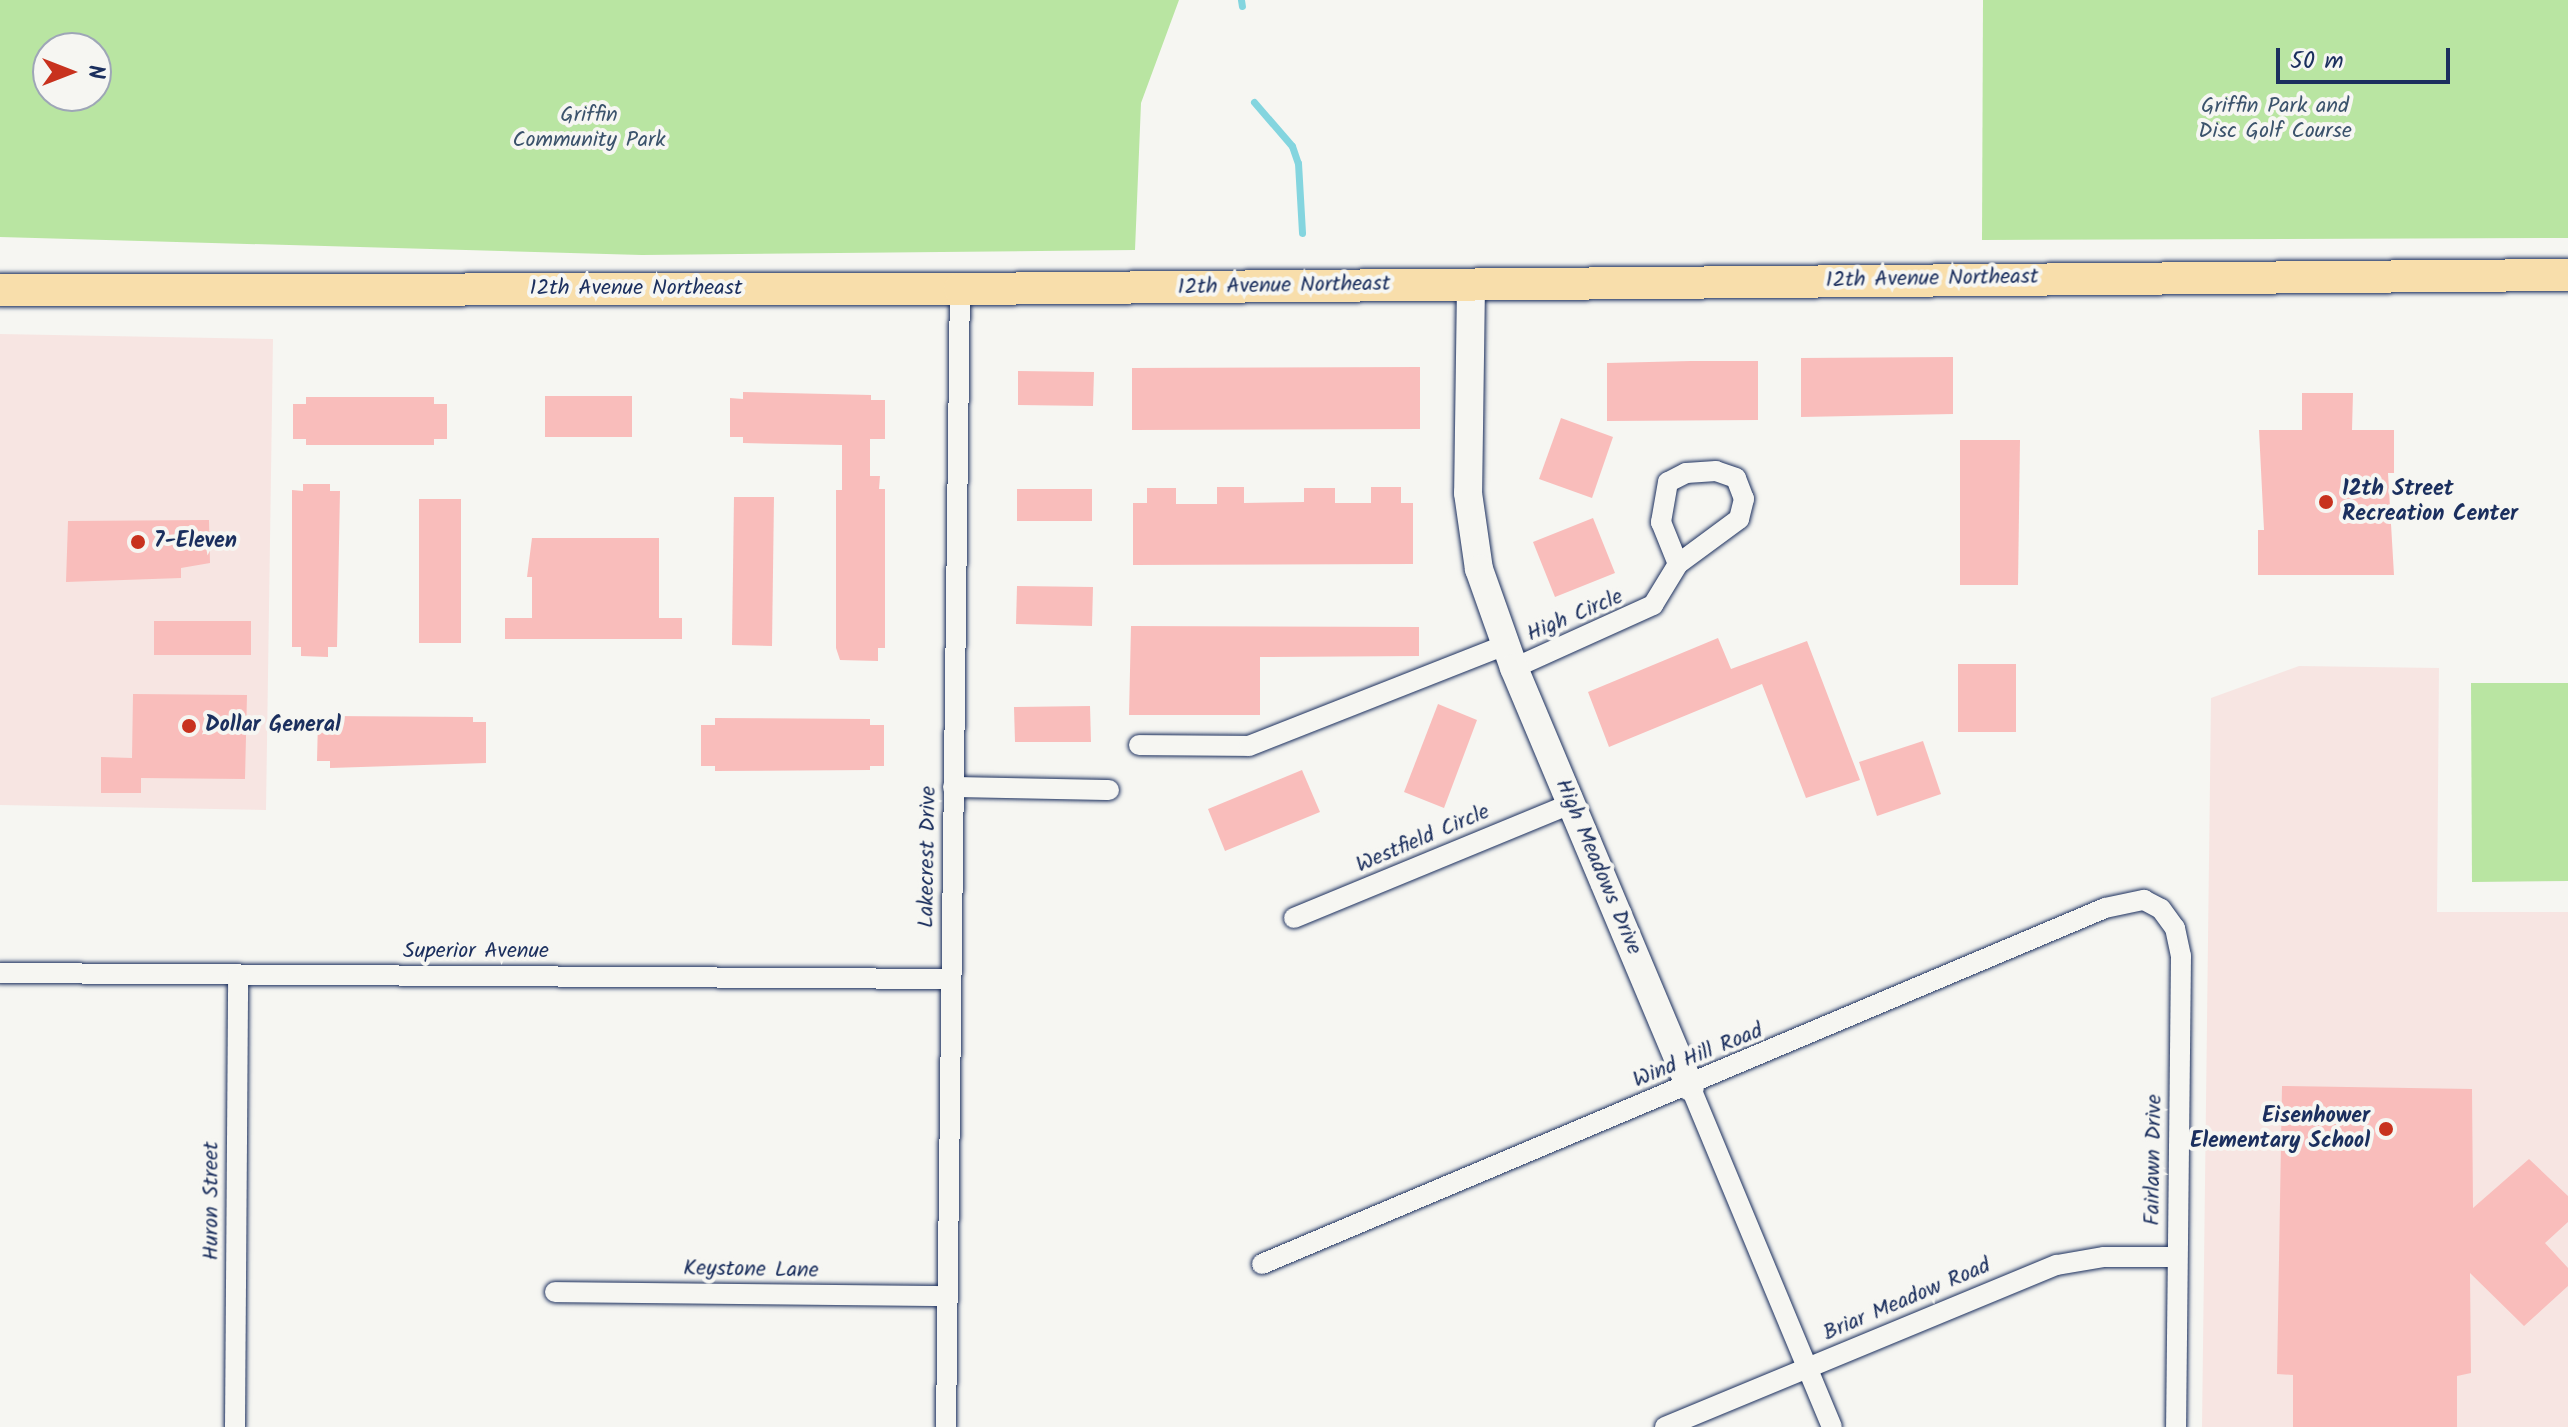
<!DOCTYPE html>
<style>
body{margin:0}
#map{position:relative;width:2568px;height:1427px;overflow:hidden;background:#f6f6f2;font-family:Kalam,sans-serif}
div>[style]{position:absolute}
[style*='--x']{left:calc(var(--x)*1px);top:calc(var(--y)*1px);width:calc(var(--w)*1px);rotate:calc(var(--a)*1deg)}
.built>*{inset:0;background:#f7e5e2}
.green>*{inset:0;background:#b9e5a2}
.stream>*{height:7px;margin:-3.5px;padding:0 3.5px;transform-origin:3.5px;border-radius:3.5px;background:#84d5df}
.building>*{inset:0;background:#f9bdbb}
.roads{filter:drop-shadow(0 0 2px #1b2f5e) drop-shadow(0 0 2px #1b2f5e)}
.street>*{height:20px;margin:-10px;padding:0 10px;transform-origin:10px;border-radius:10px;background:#f6f6f2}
.secondary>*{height:28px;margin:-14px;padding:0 14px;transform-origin:14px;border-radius:14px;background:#f6f6f2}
.primary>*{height:32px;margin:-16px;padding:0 16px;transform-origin:16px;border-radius:16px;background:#f8deab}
.dots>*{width:22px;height:22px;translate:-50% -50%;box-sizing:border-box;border:4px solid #f6f6f2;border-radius:50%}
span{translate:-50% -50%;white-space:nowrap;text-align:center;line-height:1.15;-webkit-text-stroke:8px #f6f6f2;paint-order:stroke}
.park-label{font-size:22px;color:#3b536c}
.street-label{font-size:22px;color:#1b2f5e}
.poi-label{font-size:22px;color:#1b2f5e;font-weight:700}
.left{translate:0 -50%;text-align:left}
.right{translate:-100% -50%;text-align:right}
.north{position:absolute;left:32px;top:32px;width:80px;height:80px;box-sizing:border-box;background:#f6f6f2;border:2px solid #9ea6b7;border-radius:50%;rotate:90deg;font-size:22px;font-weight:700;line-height:32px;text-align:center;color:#1b2f5e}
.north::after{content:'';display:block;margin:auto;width:28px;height:36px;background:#c8321e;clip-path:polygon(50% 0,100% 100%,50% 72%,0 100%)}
.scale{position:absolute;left:2276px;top:48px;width:174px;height:36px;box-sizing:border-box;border:4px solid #1b2f5e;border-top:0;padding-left:10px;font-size:24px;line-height:28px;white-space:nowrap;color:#1b2f5e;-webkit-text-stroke:6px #f6f6f2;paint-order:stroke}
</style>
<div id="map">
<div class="built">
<div style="clip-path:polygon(0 334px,273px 339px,266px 810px,0 805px)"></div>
<div style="clip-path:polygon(2299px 666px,2439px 668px,2437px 912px,2568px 912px,2568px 1427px,2202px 1427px,2211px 698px)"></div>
</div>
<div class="green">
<div style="clip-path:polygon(evenodd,0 0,1179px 0,1141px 103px,1135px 250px,642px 255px,0 237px,0 0,48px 48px,96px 48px,96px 96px,48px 96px,48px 48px)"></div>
<div style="clip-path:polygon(1983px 0,2568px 0,2568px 238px,1982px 240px)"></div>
<div style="clip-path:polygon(2471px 683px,2568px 683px,2568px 881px,2472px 882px)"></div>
</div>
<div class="stream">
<div style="--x:1241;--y:0;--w:6;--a:81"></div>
<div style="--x:1254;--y:102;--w:58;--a:49.2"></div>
<div style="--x:1292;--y:146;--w:18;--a:71"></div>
<div style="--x:1298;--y:163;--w:70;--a:86.7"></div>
</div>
<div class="building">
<div style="clip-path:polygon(1953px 357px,1953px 414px,1801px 417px,1801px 358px)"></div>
<div style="clip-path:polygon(1691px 361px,1758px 361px,1758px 420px,1607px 421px,1607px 363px)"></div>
<div style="clip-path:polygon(1420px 367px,1420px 429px,1132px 430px,1132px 368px)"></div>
<div style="clip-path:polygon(1018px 371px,1094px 372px,1093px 406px,1018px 405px)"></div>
<div style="clip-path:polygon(743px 392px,871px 395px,871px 400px,885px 400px,885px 439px,870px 439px,870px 476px,880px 476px,879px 489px,885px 489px,885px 648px,878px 648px,878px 661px,840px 660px,836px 648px,836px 490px,842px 490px,842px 445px,743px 443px,743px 437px,730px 437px,730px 398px,743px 399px)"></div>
<div style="clip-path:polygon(2302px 393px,2353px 393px,2352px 430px,2394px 430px,2394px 473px,2388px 473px,2394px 575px,2258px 575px,2258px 530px,2264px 530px,2259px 430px,2302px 430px)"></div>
<div style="clip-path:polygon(545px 396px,632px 396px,632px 437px,545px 437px)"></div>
<div style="clip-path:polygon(306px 397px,434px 397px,434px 404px,447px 404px,447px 439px,434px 439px,434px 445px,306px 445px,306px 439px,293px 439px,293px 404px,306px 404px)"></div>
<div style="clip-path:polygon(1561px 418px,1613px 437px,1592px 498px,1539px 479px)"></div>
<div style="clip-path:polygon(1960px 440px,2020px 440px,2018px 585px,1960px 585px)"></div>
<div style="clip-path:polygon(303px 484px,330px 484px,330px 491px,340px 491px,337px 647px,328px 647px,328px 657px,301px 656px,301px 647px,292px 647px,292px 490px,303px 491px)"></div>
<div style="clip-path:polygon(1217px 487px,1244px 487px,1244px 503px,1304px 502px,1304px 488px,1335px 488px,1335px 503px,1371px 503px,1371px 487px,1401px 487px,1401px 503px,1413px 503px,1413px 564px,1133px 565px,1133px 503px,1147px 503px,1147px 488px,1176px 488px,1176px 504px,1217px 504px)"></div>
<div style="clip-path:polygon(1017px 489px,1092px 489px,1092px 521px,1017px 521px)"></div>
<div style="clip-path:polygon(734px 497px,774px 497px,772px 646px,732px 645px)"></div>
<div style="clip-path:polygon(419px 499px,461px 499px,461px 643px,419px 643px)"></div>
<div style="clip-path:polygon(1593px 518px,1615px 573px,1555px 597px,1533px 542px)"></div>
<div style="clip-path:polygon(209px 520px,210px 563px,181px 568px,181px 578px,66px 582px,68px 521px)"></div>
<div style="clip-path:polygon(532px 538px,659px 538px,659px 618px,682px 618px,682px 639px,505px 639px,505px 618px,532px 618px,532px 577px,527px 577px)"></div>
<div style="clip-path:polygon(1017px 586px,1093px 587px,1092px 626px,1016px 624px)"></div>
<div style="clip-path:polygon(154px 621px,251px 621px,251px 655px,154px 655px)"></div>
<div style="clip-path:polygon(1131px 626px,1419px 627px,1419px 656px,1260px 657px,1260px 715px,1129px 715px)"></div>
<div style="clip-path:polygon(1718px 638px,1731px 669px,1807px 641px,1860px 780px,1806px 798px,1762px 684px,1609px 747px,1588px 692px)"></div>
<div style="clip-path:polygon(1958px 664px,2016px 664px,2016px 732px,1958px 732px)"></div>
<div style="clip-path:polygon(133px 694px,247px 695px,245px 779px,141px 778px,141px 793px,101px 793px,101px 757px,132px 758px)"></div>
<div style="clip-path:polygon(1438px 704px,1477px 720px,1444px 808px,1404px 792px)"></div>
<div style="clip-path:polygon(1090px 706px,1091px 742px,1015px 742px,1014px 707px)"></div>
<div style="clip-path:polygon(330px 716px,473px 717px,473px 722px,486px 722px,486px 763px,330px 768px,330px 761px,317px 761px,318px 720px,330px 720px)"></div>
<div style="clip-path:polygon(715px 718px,870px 719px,870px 725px,884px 725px,884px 766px,870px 766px,870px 770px,715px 771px,715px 766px,701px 766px,701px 725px,715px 725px)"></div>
<div style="clip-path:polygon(1923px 741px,1941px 794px,1877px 816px,1859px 762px)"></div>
<div style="clip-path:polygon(1302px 770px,1320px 812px,1225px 851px,1208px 809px)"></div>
<div style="clip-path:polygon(2282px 1086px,2472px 1089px,2473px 1208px,2529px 1159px,2568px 1196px,2568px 1222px,2545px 1243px,2568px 1268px,2568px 1286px,2524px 1326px,2470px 1273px,2471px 1373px,2457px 1376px,2457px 1427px,2293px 1427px,2293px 1375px,2277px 1374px)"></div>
</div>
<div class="roads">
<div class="street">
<div style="--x:1514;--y:668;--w:153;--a:-24.4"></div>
<div style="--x:1653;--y:605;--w:48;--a:-58.6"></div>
<div style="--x:1678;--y:564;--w:76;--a:-36.4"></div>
<div style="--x:1739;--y:519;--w:21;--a:-76"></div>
<div style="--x:1744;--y:499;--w:22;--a:-111"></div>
<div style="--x:1736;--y:478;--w:21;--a:-161"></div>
<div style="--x:1716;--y:471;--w:30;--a:176"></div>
<div style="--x:1686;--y:473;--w:20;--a:153"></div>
<div style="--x:1668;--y:482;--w:41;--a:99.9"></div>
<div style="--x:1661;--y:522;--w:45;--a:68"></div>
<div style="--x:1139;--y:745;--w:110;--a:0.5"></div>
<div style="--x:1249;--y:746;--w:275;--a:-21.5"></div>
<div style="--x:953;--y:787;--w:156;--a:1.1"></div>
<div style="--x:1294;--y:918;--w:300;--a:-22.4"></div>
<div style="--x:0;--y:973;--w:951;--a:0.36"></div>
<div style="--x:1690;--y:1086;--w:369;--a:67.4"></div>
<div style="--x:1262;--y:1264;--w:915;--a:-22.89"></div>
<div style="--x:2105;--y:908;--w:40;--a:-12"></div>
<div style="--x:2144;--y:900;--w:19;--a:28"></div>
<div style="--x:2161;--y:909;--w:24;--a:54"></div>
<div style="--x:2175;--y:928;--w:29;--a:78"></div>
<div style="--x:2181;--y:956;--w:471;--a:90.6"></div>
<div style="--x:555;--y:1292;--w:392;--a:0.6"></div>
<div style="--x:235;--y:1427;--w:452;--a:-89.6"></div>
<div style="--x:946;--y:1427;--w:1138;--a:-89.3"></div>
<div style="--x:1665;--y:1427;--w:424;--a:-22.5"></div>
<div style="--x:2057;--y:1265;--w:48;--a:-9.7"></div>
<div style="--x:2104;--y:1257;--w:73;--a:0"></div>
</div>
<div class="secondary">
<div style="--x:1471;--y:285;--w:208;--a:90.8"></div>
<div style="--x:1468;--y:493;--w:77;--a:81.8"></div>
<div style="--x:1479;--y:569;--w:105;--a:70.5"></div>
<div style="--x:1514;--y:668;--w:454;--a:67.2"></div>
</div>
<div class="primary">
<div style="--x:0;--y:290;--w:960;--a:-0.06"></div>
<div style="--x:960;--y:289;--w:1608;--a:-0.5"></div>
</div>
</div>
<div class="dots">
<div style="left:2326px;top:502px;background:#c8321e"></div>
<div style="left:138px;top:542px;background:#c8321e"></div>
<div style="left:189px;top:726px;background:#c8321e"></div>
<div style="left:2386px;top:1129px;background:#c8321e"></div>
</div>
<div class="park-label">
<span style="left:2275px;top:119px">Griffin Park and<br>Disc Golf Course</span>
<span style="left:589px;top:128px">Griffin<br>Community Park</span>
</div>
<div class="street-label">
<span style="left:1932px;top:279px;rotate:-1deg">12th Avenue Northeast</span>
<span style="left:1284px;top:286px;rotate:-1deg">12th Avenue Northeast</span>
<span style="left:636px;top:289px">12th Avenue Northeast</span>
<span style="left:1575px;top:616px;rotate:-23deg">High Circle</span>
<span style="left:1423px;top:839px;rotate:-23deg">Westfield Circle</span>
<span style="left:928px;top:857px;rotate:-89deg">Lakecrest Drive</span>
<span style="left:1598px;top:867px;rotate:67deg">High Meadows Drive</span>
<span style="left:476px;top:952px">Superior Avenue</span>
<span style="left:1698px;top:1056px;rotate:-22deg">Wind Hill Road</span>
<span style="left:2154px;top:1160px;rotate:-89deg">Fairlawn Drive</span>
<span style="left:212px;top:1201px;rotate:-90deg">Huron Street</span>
<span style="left:751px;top:1270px;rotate:1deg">Keystone Lane</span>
<span style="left:1907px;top:1300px;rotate:-23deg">Briar Meadow Road</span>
</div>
<div class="poi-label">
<span class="left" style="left:2342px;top:502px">12th Street<br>Recreation Center</span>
<span class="left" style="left:154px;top:542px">7-Eleven</span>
<span class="left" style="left:205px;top:726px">Dollar General</span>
<span class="right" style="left:2370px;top:1129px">Eisenhower<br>Elementary School</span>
</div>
<div class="north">N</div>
<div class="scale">50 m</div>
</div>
